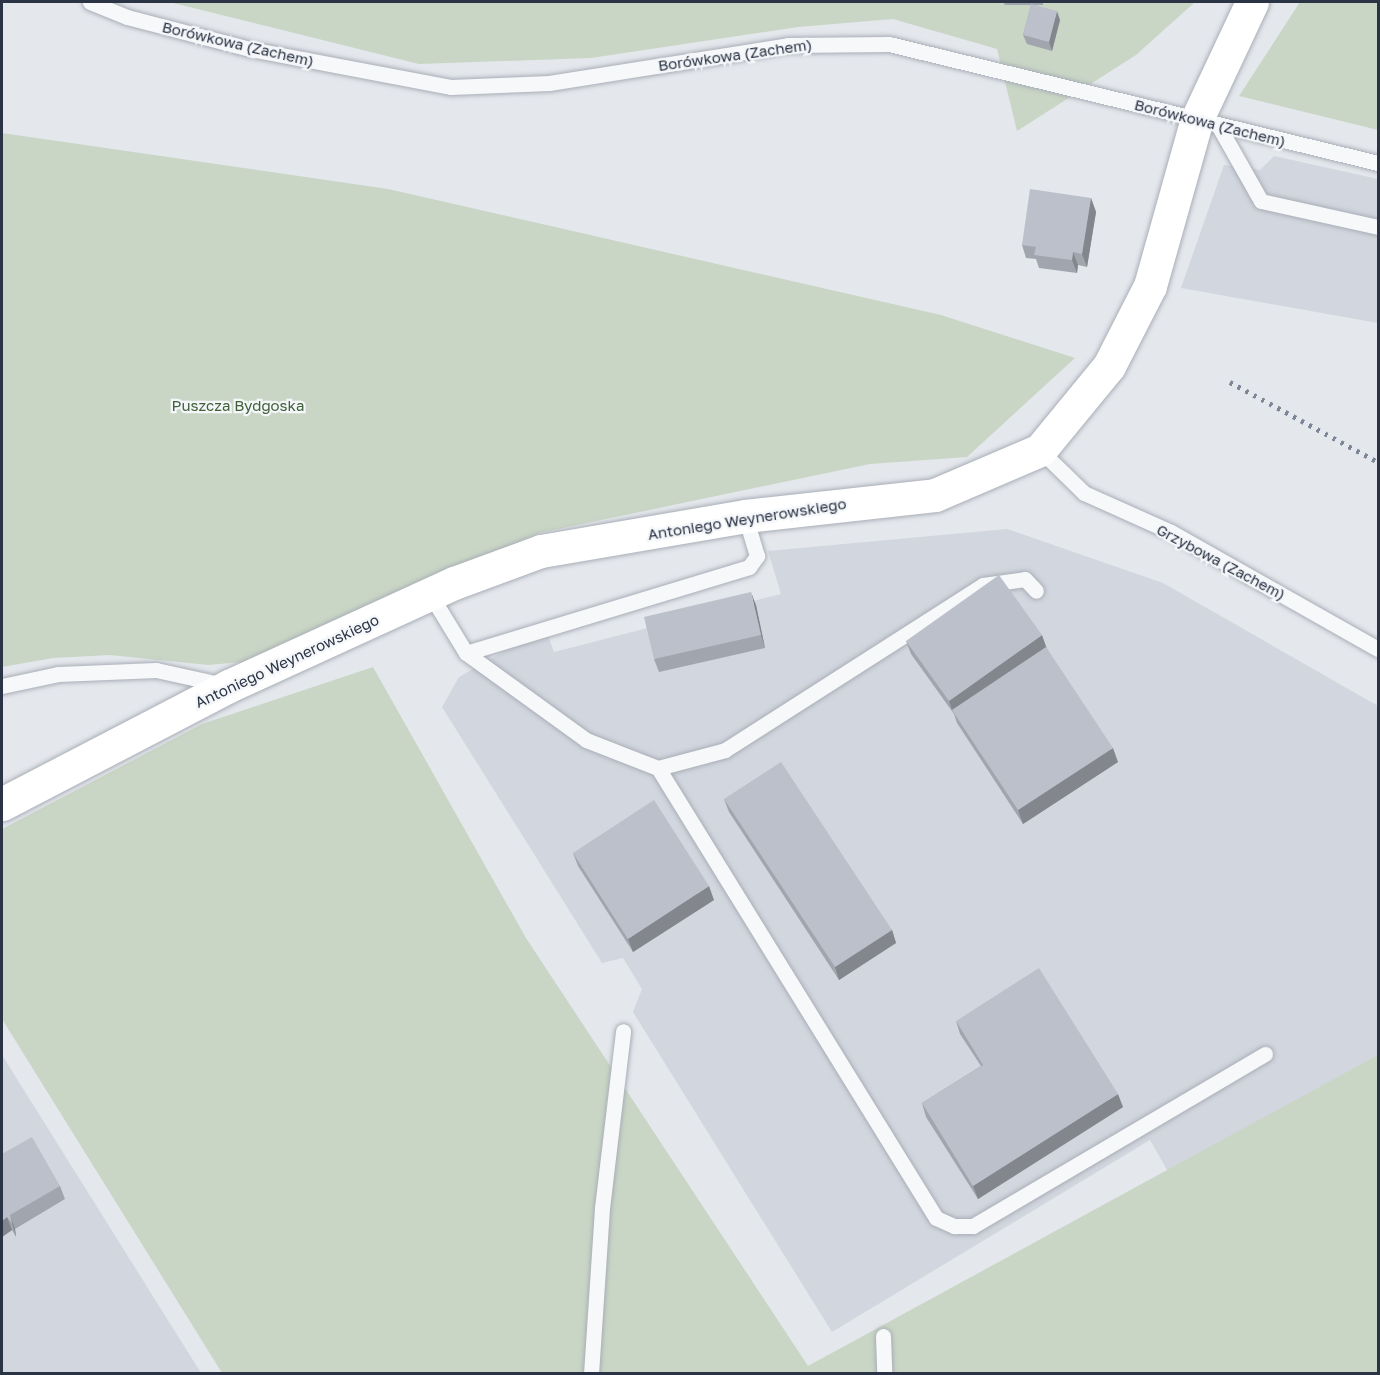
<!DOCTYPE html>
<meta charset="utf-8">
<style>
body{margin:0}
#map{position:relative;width:1380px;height:1375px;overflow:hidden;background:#e4e7ec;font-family:"Golos Text",sans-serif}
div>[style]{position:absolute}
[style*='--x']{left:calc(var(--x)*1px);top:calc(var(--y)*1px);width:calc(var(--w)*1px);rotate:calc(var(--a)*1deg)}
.built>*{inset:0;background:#d2d6de}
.green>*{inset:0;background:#c9d6c5}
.roads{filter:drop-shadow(0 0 2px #a9aeb7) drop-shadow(0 0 2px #a9aeb7)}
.lane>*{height:15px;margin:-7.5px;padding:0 7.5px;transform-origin:7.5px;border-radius:7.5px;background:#f7f8fa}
.secondary>*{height:33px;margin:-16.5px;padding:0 16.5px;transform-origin:16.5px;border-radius:16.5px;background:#fff}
.rail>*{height:4.5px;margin-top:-2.25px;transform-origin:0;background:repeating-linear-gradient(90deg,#7d8696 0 3px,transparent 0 9px)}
.wall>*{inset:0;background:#a1a5ae}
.shaded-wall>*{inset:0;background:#83868d}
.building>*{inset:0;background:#bbc0ca}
span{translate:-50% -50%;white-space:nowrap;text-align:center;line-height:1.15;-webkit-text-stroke:4.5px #f4f6f9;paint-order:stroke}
.street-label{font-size:15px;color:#2b3445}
.park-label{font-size:15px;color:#3f6138}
.frame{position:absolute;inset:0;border:3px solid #2b3445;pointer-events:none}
</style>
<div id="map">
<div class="built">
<div style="clip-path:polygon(1274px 156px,1378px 179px,1378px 323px,1181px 288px,1224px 165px,1260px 170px)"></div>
<div style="clip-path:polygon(1007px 529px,1163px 583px,1378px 706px,1378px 1156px,1213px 1250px,1150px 1140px,832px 1332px,633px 1012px,642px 989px,623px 958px,602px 963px,442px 707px,459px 677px,515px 645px,547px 633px,554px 652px,781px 594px,768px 551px)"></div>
<div style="clip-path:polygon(2px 1055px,201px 1373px,2px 1373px)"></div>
</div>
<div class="green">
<div style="clip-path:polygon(169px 2px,1195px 2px,1136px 55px,1017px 131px,997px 49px,893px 19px,798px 27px,591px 58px,419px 64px)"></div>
<div style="clip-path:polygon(1300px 2px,1378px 2px,1378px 130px,1239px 96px)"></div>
<div style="clip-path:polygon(2px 133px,388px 189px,941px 315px,1075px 358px,967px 457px,870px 464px,539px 533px,242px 662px,208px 665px,110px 655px,53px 658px,2px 667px)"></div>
<div style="clip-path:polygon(373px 667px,526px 938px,808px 1366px,1378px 1055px,1378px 1373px,222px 1373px,2px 1019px,2px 829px,202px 724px)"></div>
</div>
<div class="roads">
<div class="lane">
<div style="--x:90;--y:2;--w:40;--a:22"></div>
<div style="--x:127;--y:17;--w:127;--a:14.6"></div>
<div style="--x:250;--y:49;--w:205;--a:10.7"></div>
<div style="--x:451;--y:87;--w:98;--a:-2.3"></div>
<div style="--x:549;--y:83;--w:242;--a:-9"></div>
<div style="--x:788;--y:45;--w:101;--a:-0.6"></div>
<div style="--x:889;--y:44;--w:503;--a:13.68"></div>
<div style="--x:1218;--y:125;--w:87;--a:60.5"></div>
<div style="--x:1261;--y:201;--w:120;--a:12.5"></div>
<div style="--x:1040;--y:450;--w:62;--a:44.3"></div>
<div style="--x:1084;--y:493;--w:95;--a:24.1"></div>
<div style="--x:1171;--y:532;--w:238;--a:29.5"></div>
<div style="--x:430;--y:594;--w:69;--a:58.6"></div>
<div style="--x:466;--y:653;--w:148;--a:35.9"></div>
<div style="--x:586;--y:740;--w:77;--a:21.3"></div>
<div style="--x:658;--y:768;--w:69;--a:-15"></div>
<div style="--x:725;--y:750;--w:306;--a:-32.6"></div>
<div style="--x:983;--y:585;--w:42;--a:-8.1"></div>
<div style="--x:1025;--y:579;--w:16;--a:47"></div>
<div style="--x:466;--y:653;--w:296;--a:-16.9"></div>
<div style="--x:749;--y:567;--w:14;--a:-54"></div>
<div style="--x:757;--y:556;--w:42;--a:-106.7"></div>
<div style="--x:2;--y:686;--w:57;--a:-12.1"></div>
<div style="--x:58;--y:674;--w:98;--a:-2.3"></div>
<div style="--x:156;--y:670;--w:70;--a:12.4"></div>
<div style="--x:658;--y:768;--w:529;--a:58.29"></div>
<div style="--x:936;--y:1218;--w:20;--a:24"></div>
<div style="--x:954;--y:1226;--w:19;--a:0"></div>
<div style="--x:973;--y:1226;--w:339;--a:-30.5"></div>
<div style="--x:883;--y:1336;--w:38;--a:88"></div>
<div style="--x:591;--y:1374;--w:166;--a:-86.2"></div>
<div style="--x:602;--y:1208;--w:178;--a:-83.2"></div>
</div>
<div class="secondary">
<div style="--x:2;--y:804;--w:256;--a:-27.5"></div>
<div style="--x:229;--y:686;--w:247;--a:-24.6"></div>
<div style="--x:454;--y:583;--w:93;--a:-20.2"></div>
<div style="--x:541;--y:551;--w:207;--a:-9.7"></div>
<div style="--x:745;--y:516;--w:191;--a:-6.3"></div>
<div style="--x:935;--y:495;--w:114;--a:-23.2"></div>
<div style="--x:1040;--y:450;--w:109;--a:-50.6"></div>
<div style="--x:1109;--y:366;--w:90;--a:-62.9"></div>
<div style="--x:1150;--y:286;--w:173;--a:-74.3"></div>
<div style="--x:1197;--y:119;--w:129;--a:-64.8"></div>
</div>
</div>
<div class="rail">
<div style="--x:1230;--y:382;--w:168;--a:28.4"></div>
</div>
<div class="wall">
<div style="clip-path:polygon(1003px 2px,1043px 2px,1043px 5px,1034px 5px,1060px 20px,1052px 51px,1027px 44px,1023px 35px,1031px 5px,1005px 5px)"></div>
<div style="clip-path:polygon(1091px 198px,1096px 212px,1087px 267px,1078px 265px,1077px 273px,1039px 268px,1036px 259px,1026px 258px,1022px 245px)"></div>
<div style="clip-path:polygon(756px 605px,765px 648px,659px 672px,654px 659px)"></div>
<div style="clip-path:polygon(906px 641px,1047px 649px,1118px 762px,1023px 824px,957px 723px,954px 714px,911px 654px)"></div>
<div style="clip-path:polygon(724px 799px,892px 930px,896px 943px,839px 980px,729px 812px)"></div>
<div style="clip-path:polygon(573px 853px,714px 900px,633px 952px,578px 866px)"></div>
<div style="clip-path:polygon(956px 1021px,1123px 1107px,978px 1199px,926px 1117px,922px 1103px,981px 1066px,960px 1034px)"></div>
<div style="clip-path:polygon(2px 1154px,60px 1186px,65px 1199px,15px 1229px,16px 1237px,12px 1230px,2px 1237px)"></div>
</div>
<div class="shaded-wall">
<div style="clip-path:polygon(1057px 11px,1060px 20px,1052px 51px,1049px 42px)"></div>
<div style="clip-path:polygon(1091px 198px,1096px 212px,1087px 267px,1082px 254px)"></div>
<div style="clip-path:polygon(1073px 252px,1078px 265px,1077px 273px,1072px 260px)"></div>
<div style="clip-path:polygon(751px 592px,756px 605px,765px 648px,761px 635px)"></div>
<div style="clip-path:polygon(1042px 635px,1047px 649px,952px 710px,949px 701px)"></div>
<div style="clip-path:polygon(1113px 748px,1118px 762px,1023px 824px,1018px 810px)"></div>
<div style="clip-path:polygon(709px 886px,714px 900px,633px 952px,628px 939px)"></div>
<div style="clip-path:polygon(892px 930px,896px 943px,839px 980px,835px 967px)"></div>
<div style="clip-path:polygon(1118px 1094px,1123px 1107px,978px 1199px,973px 1186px)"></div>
<div style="clip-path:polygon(10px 1215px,15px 1229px,16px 1237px,12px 1223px)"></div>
<div style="clip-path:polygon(7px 1217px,12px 1230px,2px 1237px,2px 1221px)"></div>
</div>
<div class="building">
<div style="clip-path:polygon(1031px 4px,1057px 11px,1049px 42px,1023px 35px)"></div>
<div style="clip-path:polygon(1030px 189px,1091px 198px,1082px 254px,1073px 252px,1072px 260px,1034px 255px,1036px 247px,1022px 245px)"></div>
<div style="clip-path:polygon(999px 575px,1042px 635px,949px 701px,906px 641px)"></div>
<div style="clip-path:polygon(751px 592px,761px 635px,654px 659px,644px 617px)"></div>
<div style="clip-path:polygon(1046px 647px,1113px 748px,1018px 810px,952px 710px)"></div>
<div style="clip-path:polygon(781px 762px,892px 930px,835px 967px,724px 799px)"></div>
<div style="clip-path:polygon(654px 800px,709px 886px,628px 939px,573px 853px)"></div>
<div style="clip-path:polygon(1039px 968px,1118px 1094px,973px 1186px,922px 1103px,983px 1065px,956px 1021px)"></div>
<div style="clip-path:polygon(32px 1137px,60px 1186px,10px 1215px,12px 1223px,7px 1217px,2px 1221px,2px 1154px)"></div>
</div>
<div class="street-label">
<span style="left:238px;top:44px;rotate:13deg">Borówkowa (Zachem)</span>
<span style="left:735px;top:55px;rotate:-8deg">Borówkowa (Zachem)</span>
<span style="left:1210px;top:123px;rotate:14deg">Borówkowa (Zachem)</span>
<span style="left:747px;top:519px;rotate:-9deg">Antoniego Weynerowskiego</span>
<span style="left:1221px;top:562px;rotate:28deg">Grzybowa (Zachem)</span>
<span style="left:287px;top:661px;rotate:-25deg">Antoniego Weynerowskiego</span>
</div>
<div class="park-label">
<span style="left:238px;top:406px">Puszcza Bydgoska</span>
</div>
<div class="frame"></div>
</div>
